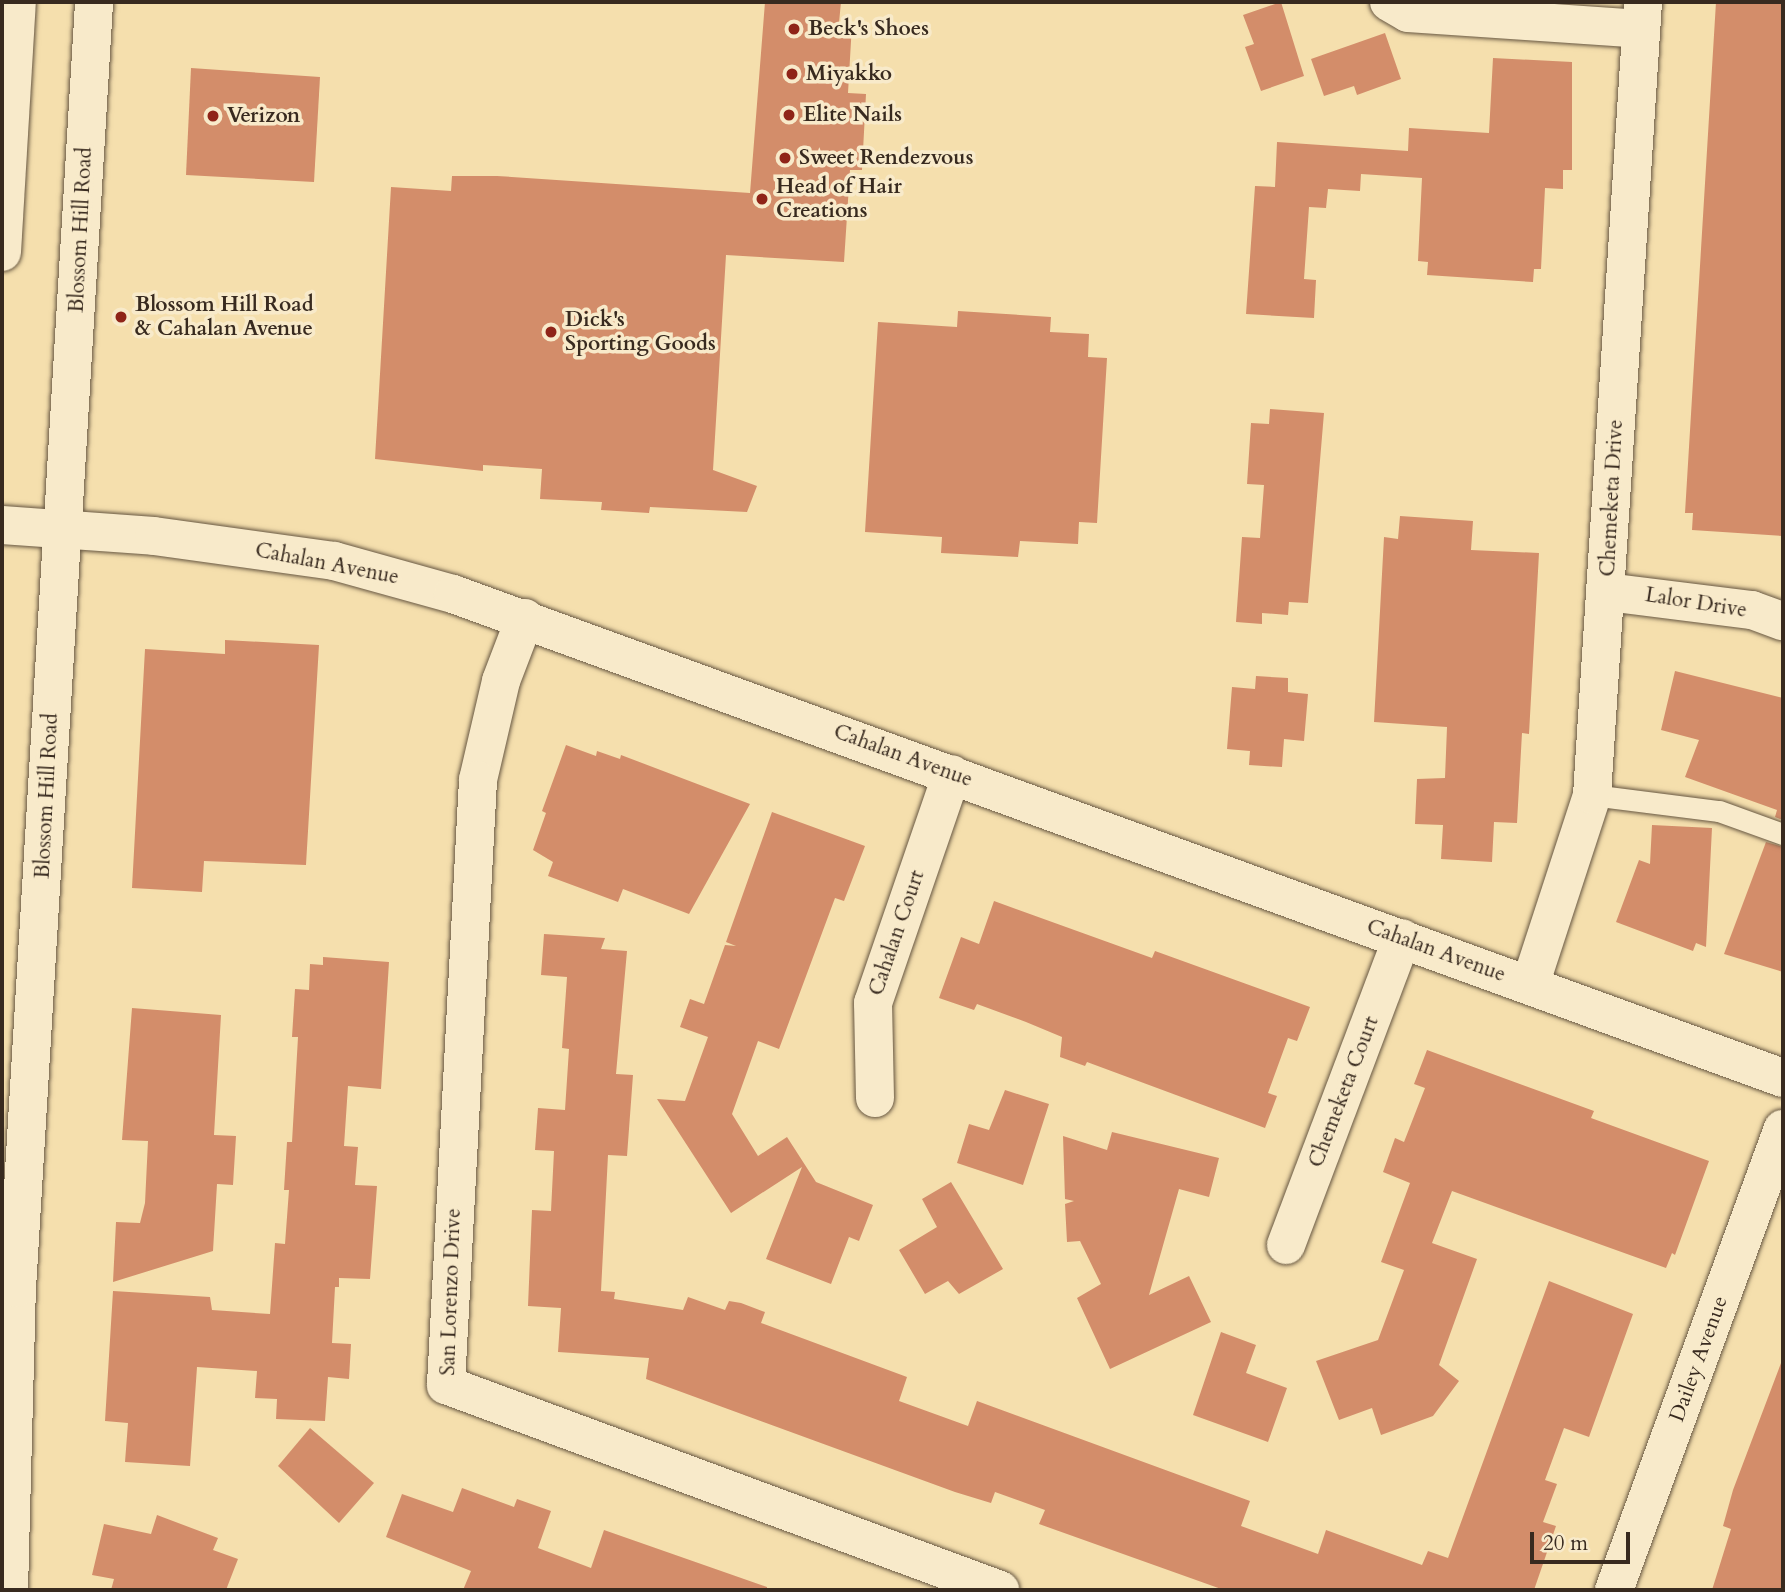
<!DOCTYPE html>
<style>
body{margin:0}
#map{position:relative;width:1785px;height:1592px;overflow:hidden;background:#f5dfad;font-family:Cardo,serif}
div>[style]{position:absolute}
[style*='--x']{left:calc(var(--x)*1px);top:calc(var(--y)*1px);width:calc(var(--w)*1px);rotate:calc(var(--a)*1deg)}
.building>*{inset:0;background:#d38d6a}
.roads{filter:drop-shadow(0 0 2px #675742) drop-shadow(0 0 2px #675742)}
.lane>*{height:21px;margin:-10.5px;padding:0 10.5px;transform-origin:10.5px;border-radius:10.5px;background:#f8eaca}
.street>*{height:38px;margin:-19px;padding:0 19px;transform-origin:19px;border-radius:19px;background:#f8eaca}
.secondary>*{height:38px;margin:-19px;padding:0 19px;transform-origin:19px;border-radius:19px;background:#f8eaca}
.dots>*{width:19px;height:19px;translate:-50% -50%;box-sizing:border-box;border:4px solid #f8eaca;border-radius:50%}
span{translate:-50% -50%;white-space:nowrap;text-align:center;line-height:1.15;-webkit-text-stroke:7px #f8eaca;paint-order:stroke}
.poi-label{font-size:21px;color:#382a1f;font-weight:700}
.left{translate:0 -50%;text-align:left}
.street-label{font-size:21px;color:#382a1f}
.frame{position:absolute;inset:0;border:4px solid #382a1f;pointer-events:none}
.scale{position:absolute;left:1530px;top:1532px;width:100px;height:32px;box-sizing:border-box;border:4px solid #382a1f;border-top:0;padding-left:9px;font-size:21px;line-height:24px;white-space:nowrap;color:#382a1f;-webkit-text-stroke:5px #f8eaca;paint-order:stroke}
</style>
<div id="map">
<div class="building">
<div style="clip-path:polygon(765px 2px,841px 2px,839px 23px,852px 24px,848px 93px,866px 94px,862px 170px,850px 170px,844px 262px,726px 255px,713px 470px,757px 486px,747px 512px,650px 507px,649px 513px,601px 510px,602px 502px,540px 499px,542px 469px,483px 465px,483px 471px,375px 459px,391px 187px,451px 191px,452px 176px,497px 176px,750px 193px)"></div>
<div style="clip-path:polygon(1281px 2px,1304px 76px,1261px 91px,1245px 47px,1254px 44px,1243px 15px)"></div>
<div style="clip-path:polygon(1716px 2px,1783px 2px,1783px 536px,1692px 530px,1693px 513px,1685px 513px)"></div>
<div style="clip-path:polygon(1385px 33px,1401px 79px,1357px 95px,1354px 86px,1324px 96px,1311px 59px)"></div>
<div style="clip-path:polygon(1493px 58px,1572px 62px,1572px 170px,1563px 170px,1563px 189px,1545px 188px,1541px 269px,1534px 269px,1533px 282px,1427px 275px,1428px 262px,1418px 261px,1422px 178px,1361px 174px,1360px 191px,1328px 189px,1326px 208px,1309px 207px,1304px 279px,1316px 280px,1314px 318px,1246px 314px,1255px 186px,1275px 187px,1277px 142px,1408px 151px,1409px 128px,1489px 133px)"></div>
<div style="clip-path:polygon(191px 68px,320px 77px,314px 182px,186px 175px)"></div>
<div style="clip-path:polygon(958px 311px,1051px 317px,1050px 332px,1089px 334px,1088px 357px,1107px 358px,1097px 523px,1079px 522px,1078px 544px,1020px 541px,1018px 557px,941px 553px,942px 537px,865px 532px,878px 322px,957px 327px)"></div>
<div style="clip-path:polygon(1270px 409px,1324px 413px,1308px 603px,1289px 602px,1288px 615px,1262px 613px,1262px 624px,1236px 622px,1242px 537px,1260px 538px,1264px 485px,1247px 484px,1251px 423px,1269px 424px)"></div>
<div style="clip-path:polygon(1400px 516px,1473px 521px,1471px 550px,1539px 553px,1529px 734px,1522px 733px,1517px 823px,1494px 822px,1492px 862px,1441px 859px,1443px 825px,1415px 824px,1417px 779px,1445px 778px,1447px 727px,1374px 722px,1384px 537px,1398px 539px)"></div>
<div style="clip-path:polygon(225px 640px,319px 645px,306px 865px,204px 861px,202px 892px,132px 888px,145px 649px,225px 654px)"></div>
<div style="clip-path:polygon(1675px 671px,1783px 698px,1783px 820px,1775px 817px,1777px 810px,1685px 777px,1699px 740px,1661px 730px)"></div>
<div style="clip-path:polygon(1256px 676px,1288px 678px,1288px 692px,1308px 694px,1304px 741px,1284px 739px,1282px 767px,1249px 765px,1250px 751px,1227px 749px,1232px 687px,1255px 689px)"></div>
<div style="clip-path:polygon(566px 745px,596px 756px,597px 751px,620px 759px,621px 755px,750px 804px,689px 914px,623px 889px,618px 902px,548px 876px,553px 862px,533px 850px,546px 813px,542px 811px)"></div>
<div style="clip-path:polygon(772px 812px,865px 846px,844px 901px,835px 898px,779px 1049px,758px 1041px,732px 1114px,758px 1156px,787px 1137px,816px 1182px,873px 1205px,859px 1241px,849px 1237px,831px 1284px,766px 1259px,802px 1167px,731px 1213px,657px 1099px,685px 1101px,708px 1037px,680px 1027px,690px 999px,704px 1004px,725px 945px,736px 946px,726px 942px)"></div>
<div style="clip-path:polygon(1652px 825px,1712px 828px,1706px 947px,1696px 943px,1693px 951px,1616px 922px,1639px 860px,1650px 864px)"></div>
<div style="clip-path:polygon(1766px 842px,1783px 847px,1783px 972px,1724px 954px)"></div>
<div style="clip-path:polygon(994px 901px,1152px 958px,1155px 951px,1310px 1007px,1297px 1041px,1288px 1038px,1268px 1093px,1277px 1096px,1265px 1128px,1087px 1062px,1085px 1066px,1060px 1057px,1062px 1037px,1026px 1022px,977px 1004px,974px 1010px,939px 998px,961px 937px,979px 944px)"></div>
<div style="clip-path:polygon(544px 934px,605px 938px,601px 949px,627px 951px,616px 1074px,633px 1075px,627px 1156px,608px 1155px,601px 1291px,615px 1292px,614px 1299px,683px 1310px,688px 1297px,725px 1310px,729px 1301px,741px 1303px,765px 1312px,761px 1323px,907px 1377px,899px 1401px,968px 1426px,977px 1401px,1250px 1501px,1241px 1526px,1318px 1554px,1326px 1530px,1422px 1565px,1428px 1551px,1448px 1558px,1549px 1281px,1633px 1314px,1589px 1437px,1564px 1428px,1545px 1480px,1557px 1484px,1543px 1522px,1556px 1526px,1534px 1590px,1224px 1590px,1039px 1524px,1045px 1510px,995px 1492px,991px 1503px,955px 1492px,646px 1379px,649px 1358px,558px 1352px,561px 1308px,528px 1306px,532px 1210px,551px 1211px,554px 1151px,535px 1150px,538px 1108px,565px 1110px,569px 1049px,562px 1048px,567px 977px,541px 975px)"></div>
<div style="clip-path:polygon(323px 957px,389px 962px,381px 1089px,348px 1086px,344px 1146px,358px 1147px,355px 1185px,377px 1186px,370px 1279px,339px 1278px,339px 1287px,335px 1287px,332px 1343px,351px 1344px,349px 1379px,328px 1377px,325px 1421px,276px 1419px,277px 1399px,255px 1398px,257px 1371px,197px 1367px,190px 1466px,125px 1462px,128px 1423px,105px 1421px,113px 1291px,210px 1297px,212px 1310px,270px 1314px,275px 1243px,285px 1244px,289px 1190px,284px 1190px,287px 1142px,292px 1142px,298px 1037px,292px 1037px,295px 989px,309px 990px,310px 964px,323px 965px)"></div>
<div style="clip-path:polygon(132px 1008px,221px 1015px,214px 1135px,236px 1136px,233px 1185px,217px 1184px,213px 1251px,113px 1282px,116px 1222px,140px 1223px,145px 1203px,148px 1141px,122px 1140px)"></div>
<div style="clip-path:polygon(1427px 1050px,1594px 1111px,1591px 1118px,1709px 1161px,1675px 1255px,1672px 1253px,1666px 1268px,1452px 1191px,1432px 1243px,1477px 1259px,1439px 1365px,1459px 1381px,1433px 1416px,1381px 1435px,1372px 1408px,1339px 1420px,1316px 1361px,1378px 1340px,1404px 1270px,1381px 1262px,1410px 1183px,1383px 1172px,1395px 1138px,1404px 1142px,1425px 1088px,1414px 1084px)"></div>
<div style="clip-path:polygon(1005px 1090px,1049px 1104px,1023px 1185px,957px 1163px,969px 1124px,989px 1130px)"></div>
<div style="clip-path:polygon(1112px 1132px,1219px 1158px,1209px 1197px,1179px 1189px,1149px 1295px,1189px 1276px,1211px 1322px,1110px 1369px,1077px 1298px,1101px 1284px,1080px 1241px,1067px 1242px,1065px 1204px,1074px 1201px,1065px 1199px,1063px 1136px,1107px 1150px)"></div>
<div style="clip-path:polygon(951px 1182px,1003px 1269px,959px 1294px,948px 1281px,925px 1294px,899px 1250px,937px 1227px,922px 1199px)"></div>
<div style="clip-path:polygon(1221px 1332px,1256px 1345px,1246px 1373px,1287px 1388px,1268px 1442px,1193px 1415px)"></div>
<div style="clip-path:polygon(1781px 1363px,1783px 1590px,1712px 1590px,1731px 1529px,1723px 1526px,1733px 1490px)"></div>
<div style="clip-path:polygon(310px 1428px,374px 1483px,339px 1523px,278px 1466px)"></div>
<div style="clip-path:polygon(462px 1488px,514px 1507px,517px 1499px,551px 1511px,538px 1548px,591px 1568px,604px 1530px,767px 1587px,767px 1590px,463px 1590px,471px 1571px,386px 1537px,402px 1494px,453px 1512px)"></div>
<div style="clip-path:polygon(157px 1515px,218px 1538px,213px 1550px,238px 1559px,226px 1590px,111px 1590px,114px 1579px,92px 1575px,104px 1524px,151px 1534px)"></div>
</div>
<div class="roads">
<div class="lane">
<div style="--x:1592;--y:795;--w:128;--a:7.2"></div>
<div style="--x:1719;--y:811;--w:68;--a:19.8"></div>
</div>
<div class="street">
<div style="--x:1389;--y:2;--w:22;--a:30"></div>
<div style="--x:1408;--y:13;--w:233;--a:3.9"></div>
<div style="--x:1607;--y:592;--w:146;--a:7.1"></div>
<div style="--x:1752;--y:610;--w:33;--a:20"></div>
<div style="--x:525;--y:618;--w:67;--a:110.9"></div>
<div style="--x:501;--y:681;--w:102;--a:103.1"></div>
<div style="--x:478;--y:780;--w:606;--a:93.03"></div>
<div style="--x:446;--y:1385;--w:591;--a:20.31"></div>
<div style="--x:1530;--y:985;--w:200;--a:-71.9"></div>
<div style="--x:1592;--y:795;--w:795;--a:-86.32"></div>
<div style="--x:875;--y:1098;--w:95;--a:-91.2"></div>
<div style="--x:873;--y:1003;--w:242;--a:-71"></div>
<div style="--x:1286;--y:1245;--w:328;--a:-69.3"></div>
<div style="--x:1614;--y:1590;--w:491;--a:-69.9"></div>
</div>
<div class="secondary">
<div style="--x:2;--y:252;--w:250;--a:-86.6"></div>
<div style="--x:2;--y:525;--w:152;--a:4.1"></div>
<div style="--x:154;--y:536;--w:182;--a:7.9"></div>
<div style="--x:334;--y:561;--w:123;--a:15.5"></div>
<div style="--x:453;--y:594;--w:1415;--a:20"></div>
<div style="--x:9;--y:1590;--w:302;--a:-88.5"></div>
<div style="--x:17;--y:1288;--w:1288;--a:-86.57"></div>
</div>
</div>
<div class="dots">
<div style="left:794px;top:29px;background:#8f2418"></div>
<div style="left:792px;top:74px;background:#8f2418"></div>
<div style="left:789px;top:115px;background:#8f2418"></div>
<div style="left:213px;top:116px;background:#8f2418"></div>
<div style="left:785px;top:158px;background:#8f2418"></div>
<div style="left:762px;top:199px;background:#8f2418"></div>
<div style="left:121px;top:317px;background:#8f2418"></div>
<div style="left:551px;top:332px;background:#8f2418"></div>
</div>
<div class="poi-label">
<span class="left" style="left:808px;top:29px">Beck's Shoes</span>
<span class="left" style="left:806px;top:74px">Miyakko</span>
<span class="left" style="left:803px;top:115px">Elite Nails</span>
<span class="left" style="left:227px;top:116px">Verizon</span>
<span class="left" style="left:799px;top:158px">Sweet Rendezvous</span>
<span class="left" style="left:776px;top:199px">Head of Hair<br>Creations</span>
<span class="left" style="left:135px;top:317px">Blossom Hill Road<br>&amp; Cahalan Avenue</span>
<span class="left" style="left:565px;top:332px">Dick's<br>Sporting Goods</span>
</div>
<div class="street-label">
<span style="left:81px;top:230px;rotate:-87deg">Blossom Hill Road</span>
<span style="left:1612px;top:498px;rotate:-87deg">Chemeketa Drive</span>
<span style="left:327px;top:564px;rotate:11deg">Cahalan Avenue</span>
<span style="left:1696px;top:603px;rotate:9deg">Lalor Drive</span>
<span style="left:903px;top:756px;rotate:20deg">Cahalan Avenue</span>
<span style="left:47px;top:796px;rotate:-87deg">Blossom Hill Road</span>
<span style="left:897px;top:933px;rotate:-71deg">Cahalan Court</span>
<span style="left:1436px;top:951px;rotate:20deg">Cahalan Avenue</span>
<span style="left:1344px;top:1092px;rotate:-69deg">Chemeketa Court</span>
<span style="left:451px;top:1292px;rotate:-88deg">San Lorenzo Drive</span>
<span style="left:1699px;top:1359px;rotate:-70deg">Dailey Avenue</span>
</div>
<div class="frame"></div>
<div class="scale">20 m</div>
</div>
